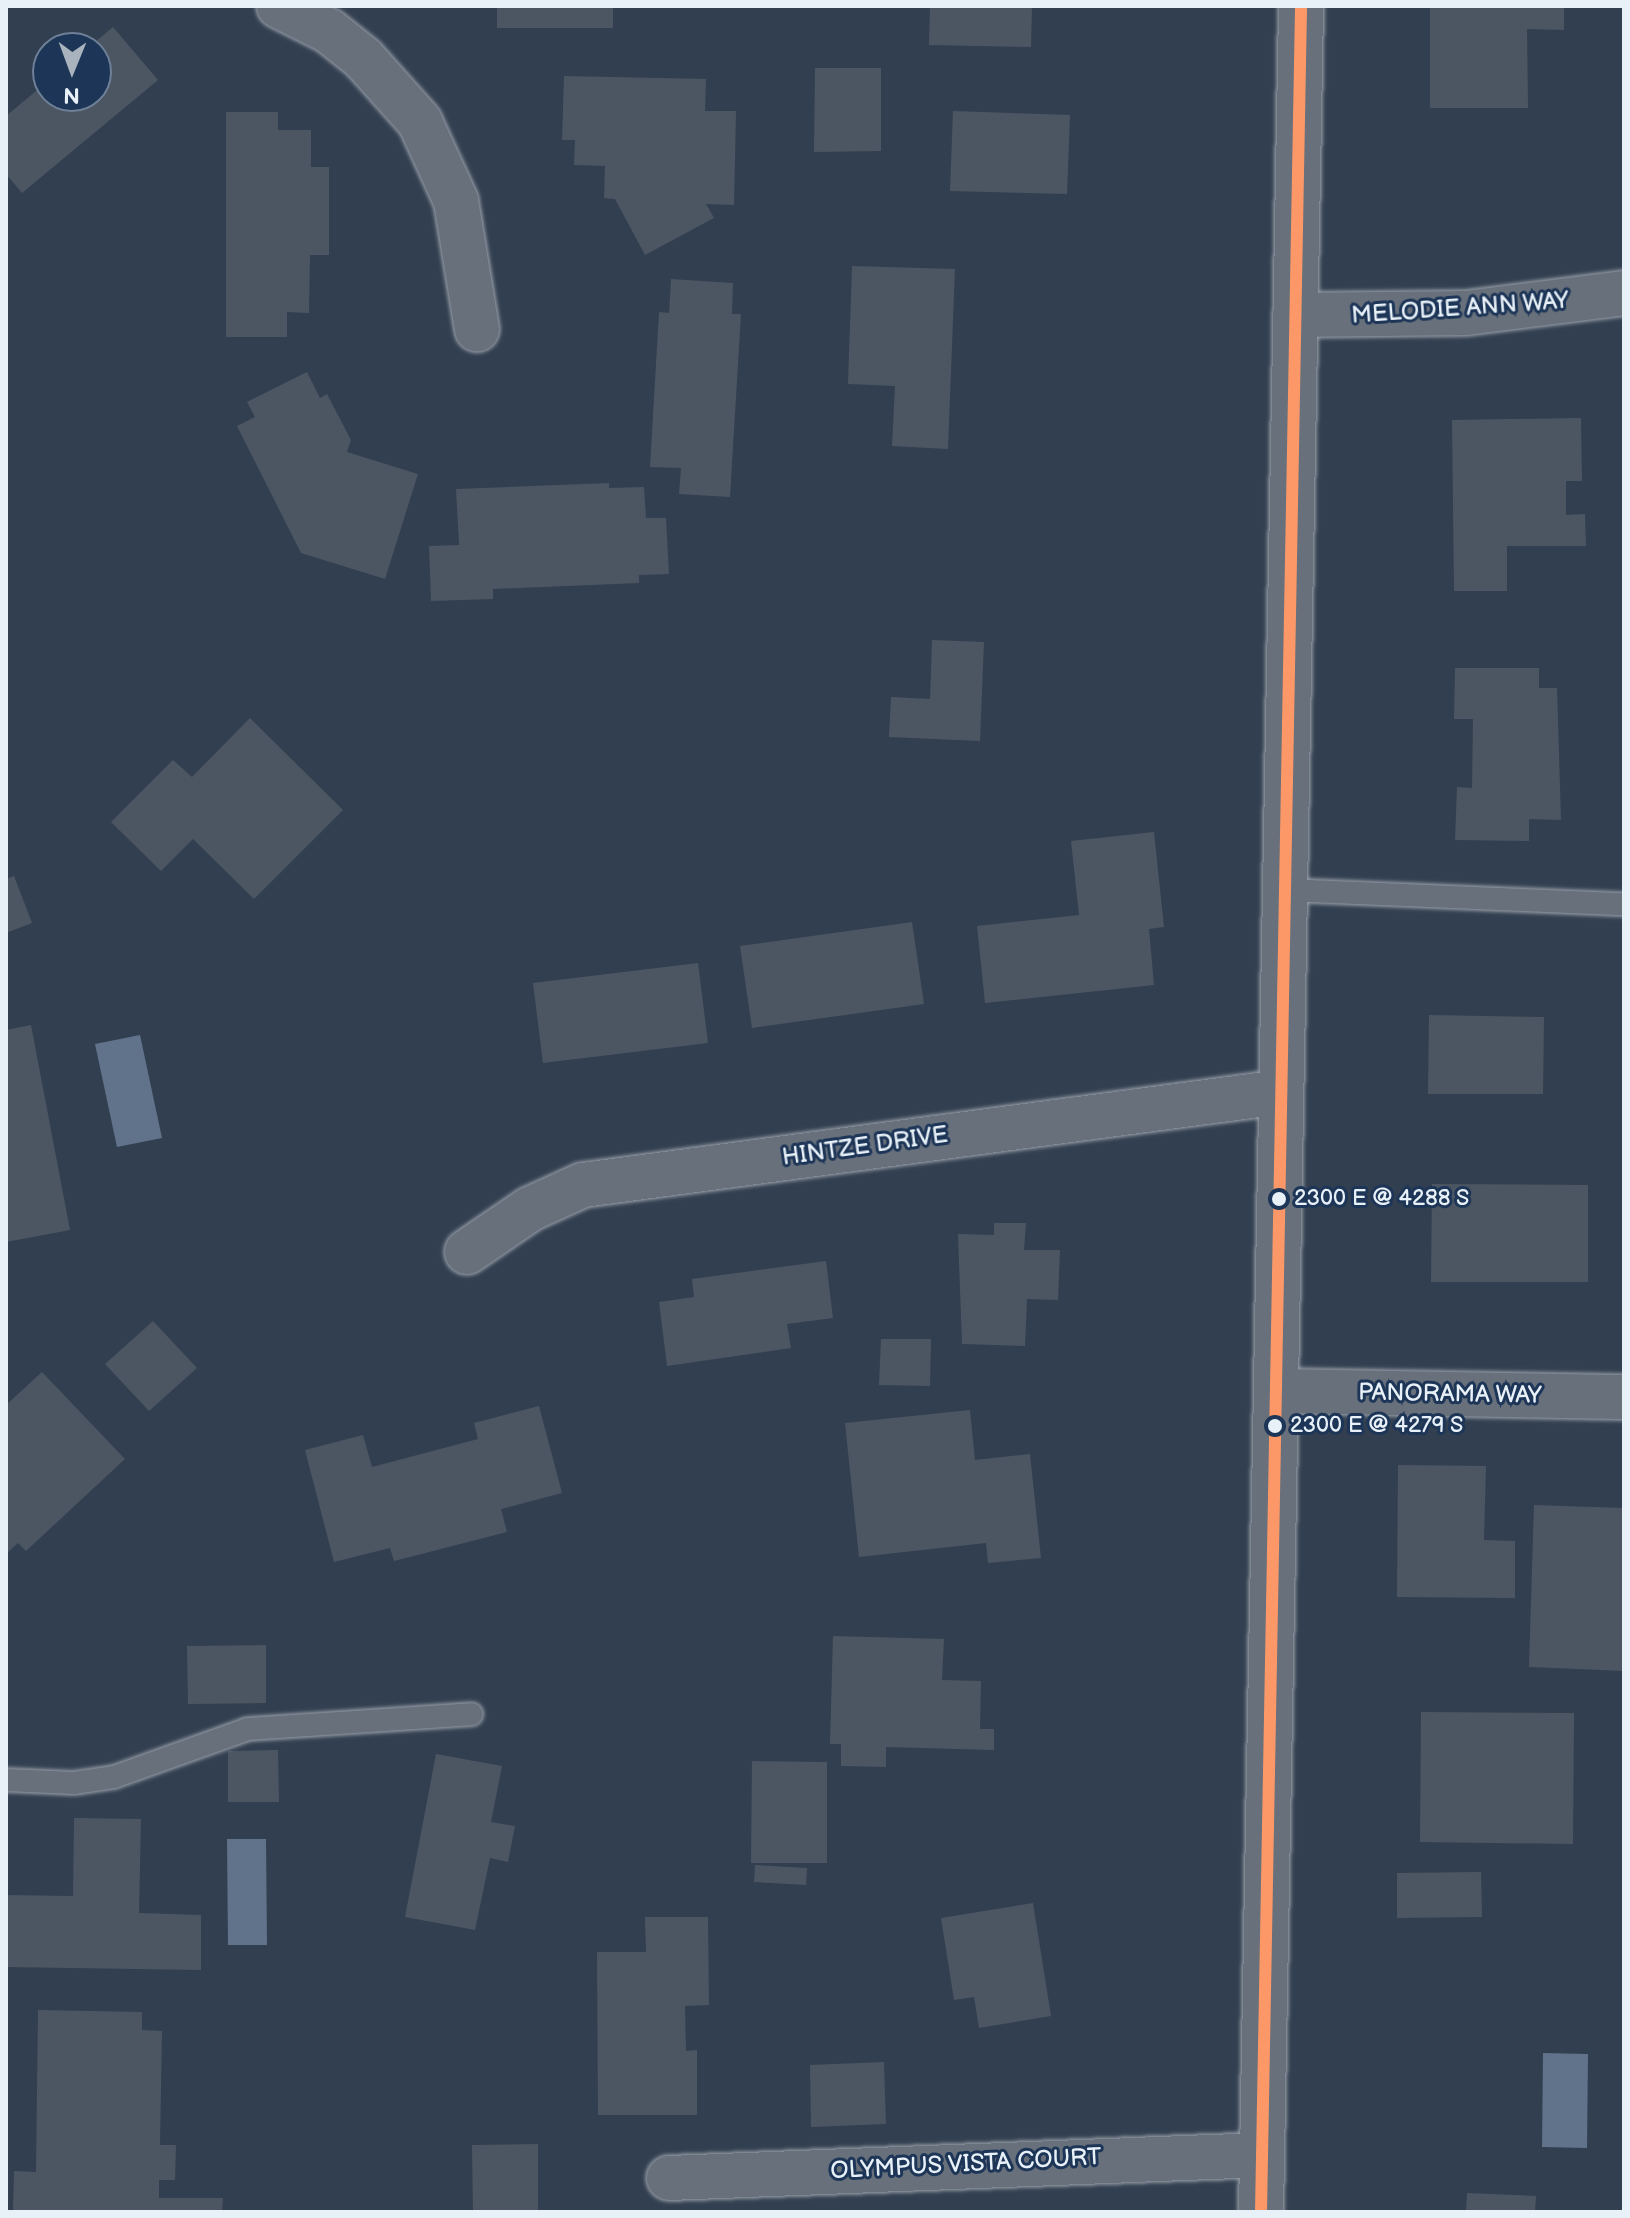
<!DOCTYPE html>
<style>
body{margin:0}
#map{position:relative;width:1630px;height:2218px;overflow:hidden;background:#323f50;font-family:"Balsamiq Sans",sans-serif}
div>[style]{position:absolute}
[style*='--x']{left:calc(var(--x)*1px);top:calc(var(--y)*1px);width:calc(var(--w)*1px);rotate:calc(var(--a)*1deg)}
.water>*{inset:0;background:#60738a}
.building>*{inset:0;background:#4c5663}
.roads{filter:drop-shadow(0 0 2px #99a0aa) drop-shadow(0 0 2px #99a0aa)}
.service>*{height:22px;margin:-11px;padding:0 11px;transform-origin:11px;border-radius:11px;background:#67707b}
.minor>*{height:44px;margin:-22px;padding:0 22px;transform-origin:22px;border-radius:22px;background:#67707b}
.secondary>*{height:44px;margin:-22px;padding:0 22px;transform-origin:22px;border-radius:22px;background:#67707b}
.bus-1>*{height:12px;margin:-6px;padding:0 6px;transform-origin:6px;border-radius:6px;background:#fc9868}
.dots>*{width:22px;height:22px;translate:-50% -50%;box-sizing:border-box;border:4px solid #1d3557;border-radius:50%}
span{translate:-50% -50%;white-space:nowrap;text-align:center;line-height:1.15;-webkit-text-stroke:6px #1d3557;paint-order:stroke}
.bus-label{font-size:22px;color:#e8f1f8}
.left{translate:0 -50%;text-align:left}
.street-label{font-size:24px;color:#e8f1f8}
.frame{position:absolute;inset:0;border:8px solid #e8f1f8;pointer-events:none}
.north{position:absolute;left:32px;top:32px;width:80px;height:80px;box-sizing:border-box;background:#1d3557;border:2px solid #6e8097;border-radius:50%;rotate:181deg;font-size:22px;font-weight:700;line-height:32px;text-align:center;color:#e8f1f8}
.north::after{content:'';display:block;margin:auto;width:28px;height:36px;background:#a8b3bd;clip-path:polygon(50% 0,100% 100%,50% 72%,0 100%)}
</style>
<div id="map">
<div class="water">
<div style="clip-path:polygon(140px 1035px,162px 1138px,117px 1147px,95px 1044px)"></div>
<div style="clip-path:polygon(227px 1839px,266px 1839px,267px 1945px,228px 1945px)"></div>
<div style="clip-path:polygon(1543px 2053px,1588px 2054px,1587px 2148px,1542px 2147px)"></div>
</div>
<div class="building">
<div style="clip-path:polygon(497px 6px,613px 6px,613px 28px,497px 28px)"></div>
<div style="clip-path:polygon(930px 6px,1032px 6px,1031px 47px,929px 45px)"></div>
<div style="clip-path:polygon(1430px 6px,1564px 6px,1564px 30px,1527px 29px,1528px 108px,1430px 108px)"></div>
<div style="clip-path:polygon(113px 27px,158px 80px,22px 193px,6px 174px,6px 116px,48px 81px,48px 96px,96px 96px,96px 48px,88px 48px)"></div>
<div style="clip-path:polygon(815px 68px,881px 68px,881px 151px,814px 152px)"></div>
<div style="clip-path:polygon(564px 76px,706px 79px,705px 111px,736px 111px,734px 205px,706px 204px,714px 218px,645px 255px,615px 199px,604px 198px,605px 166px,574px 165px,575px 140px,562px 140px)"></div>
<div style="clip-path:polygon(953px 111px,1070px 115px,1067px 194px,950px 191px)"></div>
<div style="clip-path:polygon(226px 112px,278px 112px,278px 130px,311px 130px,311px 167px,329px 167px,329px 255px,310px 255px,309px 313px,287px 312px,287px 337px,226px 337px)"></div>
<div style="clip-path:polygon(852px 266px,955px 269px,948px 449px,892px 446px,895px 386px,848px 384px)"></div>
<div style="clip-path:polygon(671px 279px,733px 283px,732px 314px,741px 314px,730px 497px,679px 494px,681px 468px,650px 467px,659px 312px,669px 313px)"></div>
<div style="clip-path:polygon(307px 372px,320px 398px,327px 394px,351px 440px,347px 452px,418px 474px,385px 579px,301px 553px,237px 426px,255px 417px,247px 402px)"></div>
<div style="clip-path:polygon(1581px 418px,1582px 481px,1566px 481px,1566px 515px,1585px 514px,1586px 546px,1507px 546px,1507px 591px,1454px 591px,1452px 420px)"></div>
<div style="clip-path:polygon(609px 483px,609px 488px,644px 487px,646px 518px,666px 518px,669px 574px,639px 575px,639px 583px,493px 589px,493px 599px,431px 601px,429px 546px,459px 545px,456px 489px)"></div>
<div style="clip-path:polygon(932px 640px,984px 642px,980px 741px,889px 737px,891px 697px,930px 699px)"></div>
<div style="clip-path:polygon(1455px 668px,1539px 668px,1539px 688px,1557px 688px,1561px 820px,1529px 819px,1529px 841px,1455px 840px,1457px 787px,1472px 788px,1473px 719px,1454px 719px)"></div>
<div style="clip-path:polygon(250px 718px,343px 810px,254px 899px,193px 839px,161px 871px,111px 822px,173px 760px,192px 777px)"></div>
<div style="clip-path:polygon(1154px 832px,1164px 927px,1149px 929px,1154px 985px,985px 1003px,977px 926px,1079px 915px,1071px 841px)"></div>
<div style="clip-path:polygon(14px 876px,32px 923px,6px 933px,6px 879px)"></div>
<div style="clip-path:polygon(912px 922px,924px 1004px,752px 1028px,740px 946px)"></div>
<div style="clip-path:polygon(698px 963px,708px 1043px,543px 1063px,533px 983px)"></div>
<div style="clip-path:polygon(1429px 1015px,1544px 1017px,1543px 1094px,1428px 1094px)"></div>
<div style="clip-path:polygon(31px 1025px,70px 1230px,6px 1242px,6px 1030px)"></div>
<div style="clip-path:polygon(1432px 1184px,1588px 1185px,1588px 1282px,1431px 1282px)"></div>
<div style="clip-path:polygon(994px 1223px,1026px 1223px,1024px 1250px,1060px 1250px,1058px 1300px,1027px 1299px,1025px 1346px,962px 1344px,958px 1234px,994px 1235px)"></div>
<div style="clip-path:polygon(826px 1261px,833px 1318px,787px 1324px,791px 1348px,667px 1366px,659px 1302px,694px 1297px,692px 1279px)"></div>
<div style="clip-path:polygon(153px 1321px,197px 1368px,149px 1411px,105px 1364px)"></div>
<div style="clip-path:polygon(881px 1339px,931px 1339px,930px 1386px,879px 1385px)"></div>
<div style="clip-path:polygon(42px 1372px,125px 1459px,26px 1551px,18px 1543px,6px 1554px,6px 1405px)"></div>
<div style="clip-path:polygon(539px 1406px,562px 1493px,501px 1509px,507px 1532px,394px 1561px,390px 1548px,334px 1562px,305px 1450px,363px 1435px,372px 1467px,478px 1439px,474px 1423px)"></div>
<div style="clip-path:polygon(970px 1410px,975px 1460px,1030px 1454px,1041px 1558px,988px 1563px,986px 1543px,859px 1557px,845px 1423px)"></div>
<div style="clip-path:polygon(1398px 1465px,1486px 1466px,1484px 1540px,1515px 1541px,1515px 1598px,1397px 1597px)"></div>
<div style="clip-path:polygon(1534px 1505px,1624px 1508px,1624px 1671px,1529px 1667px)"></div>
<div style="clip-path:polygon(833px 1636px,944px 1639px,942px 1680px,981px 1681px,980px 1729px,994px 1729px,994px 1750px,886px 1747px,886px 1767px,841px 1766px,841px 1744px,830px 1744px)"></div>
<div style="clip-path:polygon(266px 1645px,266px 1703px,188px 1704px,187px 1646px)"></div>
<div style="clip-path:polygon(1421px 1712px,1574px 1713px,1573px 1844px,1420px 1842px)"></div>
<div style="clip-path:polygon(278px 1750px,279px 1802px,228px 1802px,228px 1751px)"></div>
<div style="clip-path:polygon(436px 1754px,502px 1766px,491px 1822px,515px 1826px,508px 1862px,490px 1858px,475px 1930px,405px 1917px)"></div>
<div style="clip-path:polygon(752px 1761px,827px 1762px,827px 1863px,751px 1863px)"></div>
<div style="clip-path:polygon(74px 1818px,141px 1819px,139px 1913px,201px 1915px,201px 1970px,6px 1967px,6px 1895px,73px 1896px)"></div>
<div style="clip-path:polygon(755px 1865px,807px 1868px,806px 1885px,754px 1882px)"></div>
<div style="clip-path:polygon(1481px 1872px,1482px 1917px,1397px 1918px,1397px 1873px)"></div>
<div style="clip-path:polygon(1033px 1903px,1051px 2016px,979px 2028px,974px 1997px,954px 2000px,941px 1918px)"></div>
<div style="clip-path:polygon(645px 1917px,708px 1917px,709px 2005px,685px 2006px,686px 2051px,697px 2050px,697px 2115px,598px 2115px,597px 1952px,646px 1952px)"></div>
<div style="clip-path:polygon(38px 2010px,142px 2012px,142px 2030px,162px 2031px,160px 2145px,176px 2145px,175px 2180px,159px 2180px,159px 2198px,223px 2198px,222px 2212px,13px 2212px,14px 2171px,36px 2172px)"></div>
<div style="clip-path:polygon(884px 2062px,886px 2124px,811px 2127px,810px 2065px)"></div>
<div style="clip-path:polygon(538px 2144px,538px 2212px,473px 2212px,472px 2145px)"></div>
<div style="clip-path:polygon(1467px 2193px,1536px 2196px,1535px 2212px,1466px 2212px)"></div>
</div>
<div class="roads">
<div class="service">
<div style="--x:1285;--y:890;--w:339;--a:2.4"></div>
<div style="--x:6;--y:1780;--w:68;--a:2.5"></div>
<div style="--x:74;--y:1783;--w:40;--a:-8.5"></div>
<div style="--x:114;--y:1777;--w:142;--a:-19.7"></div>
<div style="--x:248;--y:1729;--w:224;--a:-3.8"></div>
</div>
<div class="minor">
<div style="--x:279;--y:6;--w:56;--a:26.6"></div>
<div style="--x:329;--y:31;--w:43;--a:38.5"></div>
<div style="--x:363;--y:58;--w:86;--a:48.3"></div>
<div style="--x:420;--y:122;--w:87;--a:65.5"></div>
<div style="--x:456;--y:201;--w:130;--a:80.7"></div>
<div style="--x:1295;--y:315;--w:171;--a:-0.7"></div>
<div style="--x:1466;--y:313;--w:159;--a:-7.2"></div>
<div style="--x:467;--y:1252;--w:76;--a:-34.3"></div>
<div style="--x:530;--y:1209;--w:58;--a:-24.4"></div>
<div style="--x:583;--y:1185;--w:704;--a:-7.59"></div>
<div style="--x:1276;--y:1391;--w:348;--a:1"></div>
<div style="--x:669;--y:2178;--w:593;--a:-2.22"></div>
</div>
<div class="secondary">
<div style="--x:1261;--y:2212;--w:2206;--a:-88.96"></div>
</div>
</div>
<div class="bus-1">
<div style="--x:1261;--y:2212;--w:2206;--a:-88.96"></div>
</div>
<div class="dots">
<div style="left:1279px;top:1199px;background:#e8f1f8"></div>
<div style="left:1275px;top:1426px;background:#e8f1f8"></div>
</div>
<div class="bus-label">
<span class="left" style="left:1294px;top:1199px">2300 E @ 4288 S</span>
<span class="left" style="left:1290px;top:1426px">2300 E @ 4279 S</span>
</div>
<div class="street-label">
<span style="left:1460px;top:308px;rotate:-4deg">MELODIE ANN WAY</span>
<span style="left:865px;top:1146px;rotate:-8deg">HINTZE DRIVE</span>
<span style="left:1450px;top:1394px;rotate:1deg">PANORAMA WAY</span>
<span style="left:966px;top:2164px;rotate:-3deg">OLYMPUS VISTA COURT</span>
</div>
<div class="frame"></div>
<div class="north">N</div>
</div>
